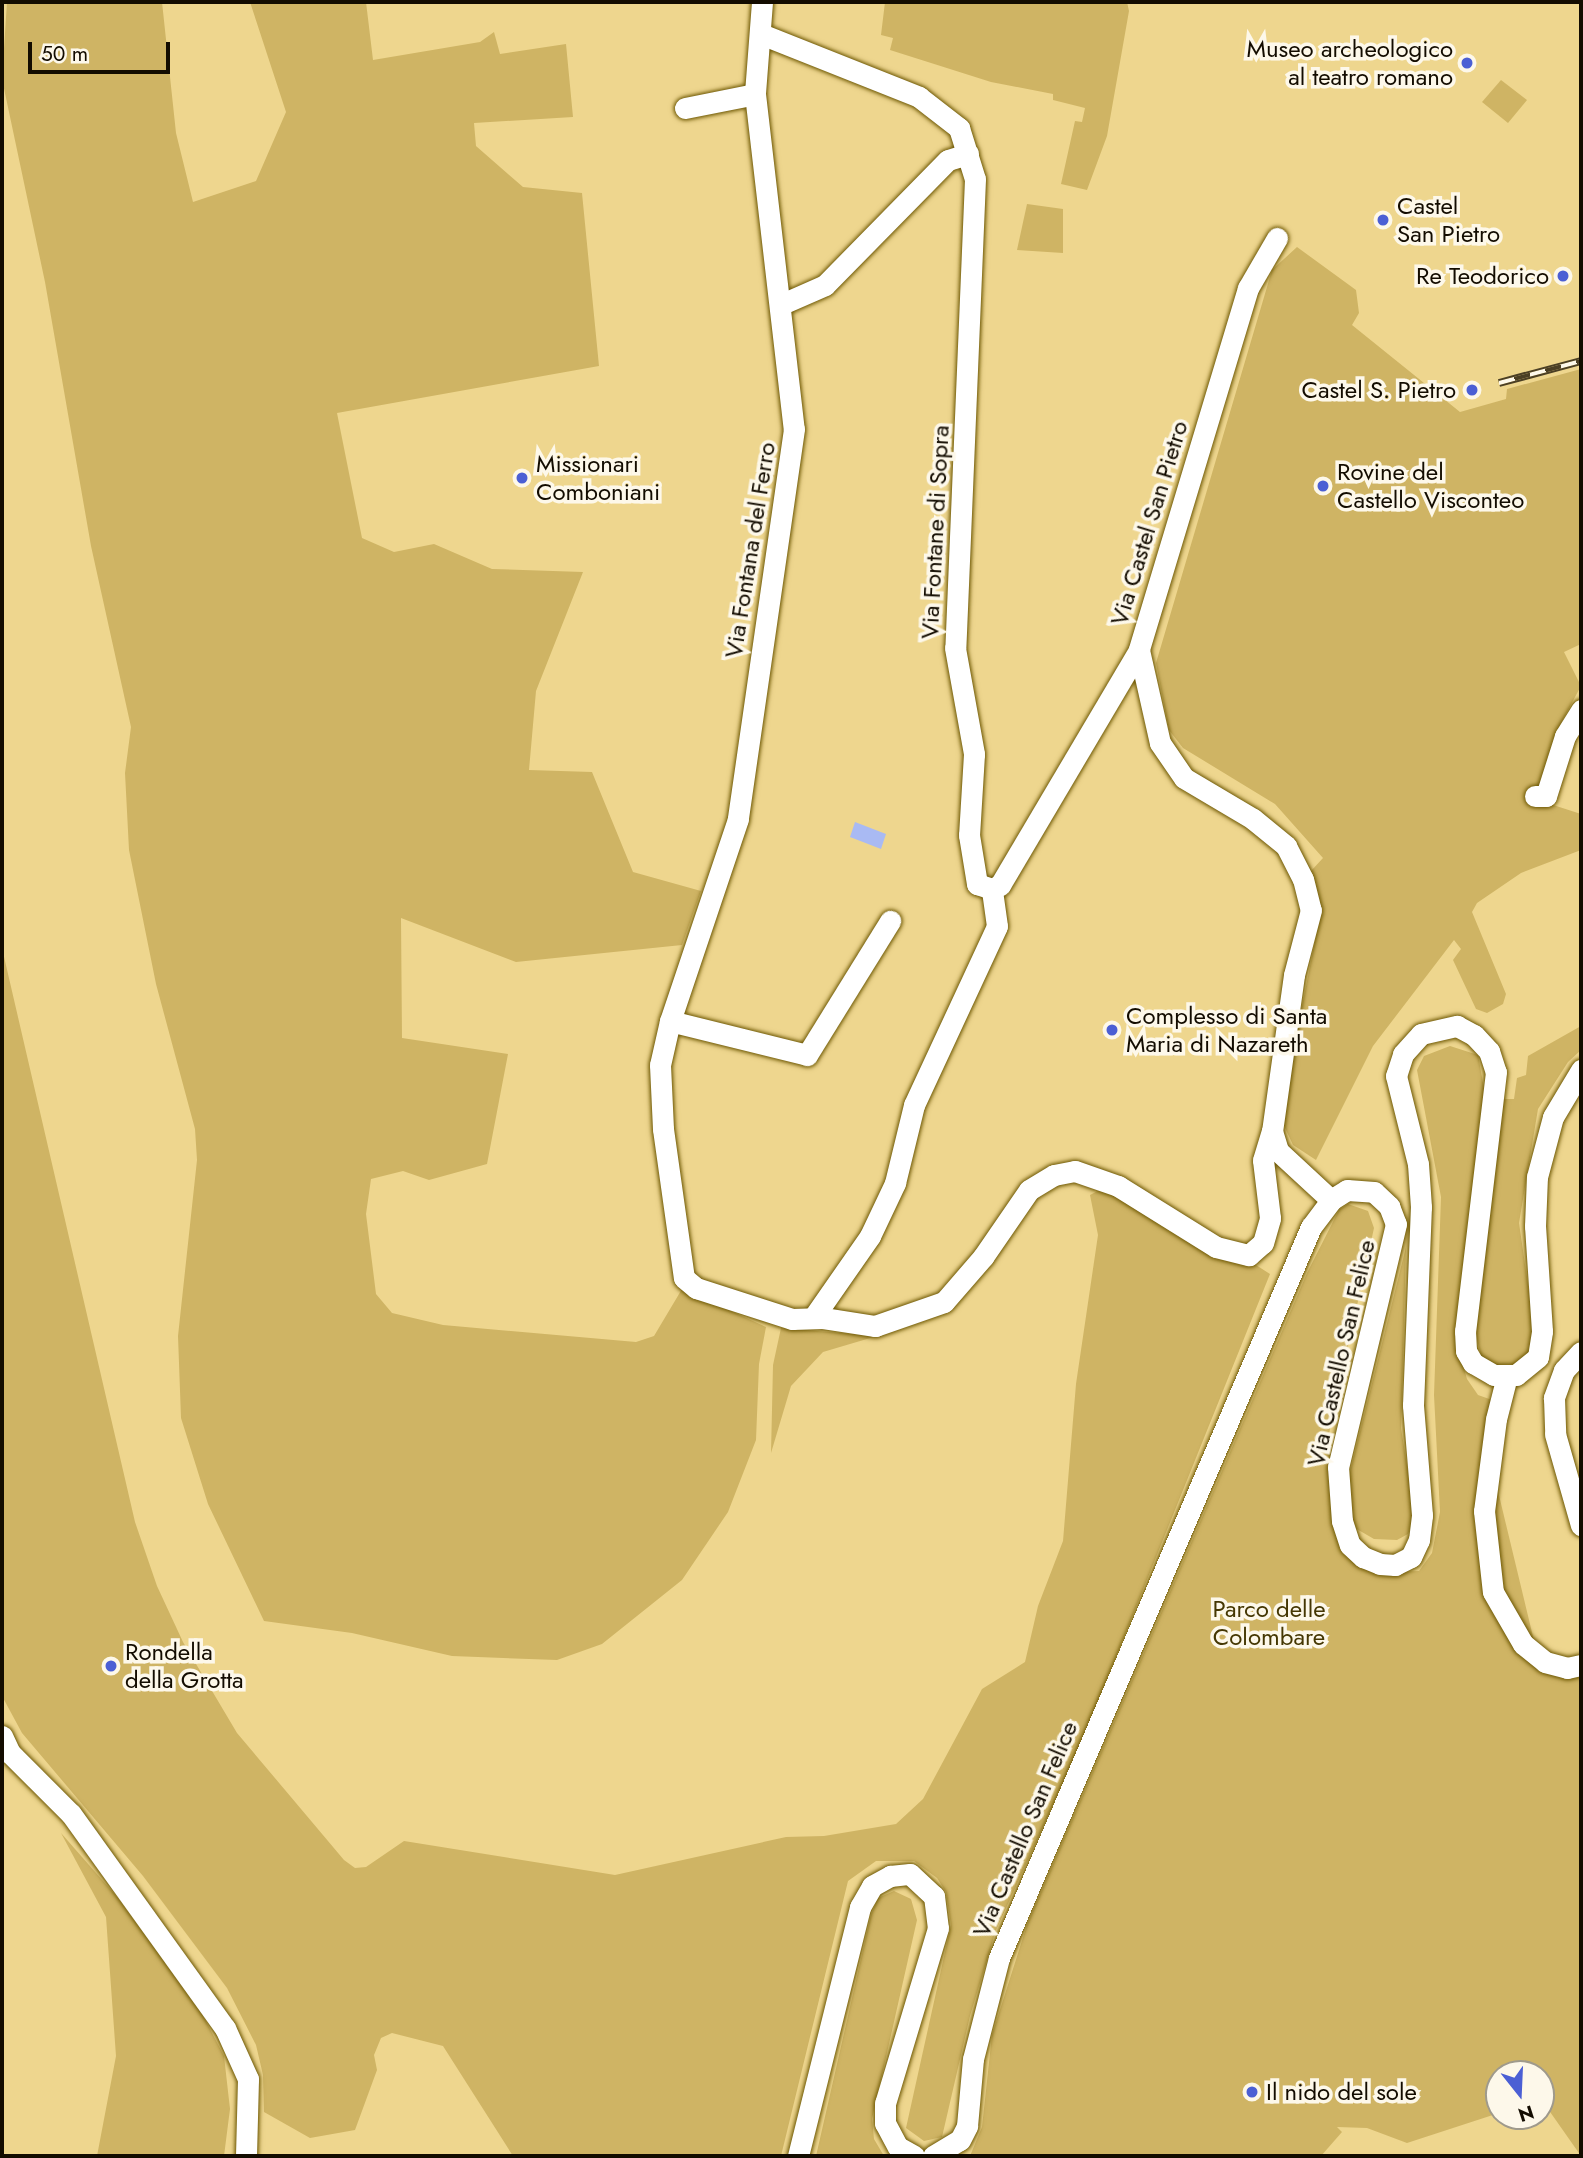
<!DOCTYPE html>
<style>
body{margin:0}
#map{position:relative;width:1583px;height:2158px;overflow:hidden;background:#eed68e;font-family:Jost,sans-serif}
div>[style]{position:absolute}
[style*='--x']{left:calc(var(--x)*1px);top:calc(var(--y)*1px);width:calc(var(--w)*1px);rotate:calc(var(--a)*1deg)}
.green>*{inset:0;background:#cfb464}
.water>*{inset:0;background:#a9baf3}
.roads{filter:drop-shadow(0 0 2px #6d5702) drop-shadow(0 0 2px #6d5702)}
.minor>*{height:21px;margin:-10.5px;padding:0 10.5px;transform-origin:10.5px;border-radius:10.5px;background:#fff}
.rail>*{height:8px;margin-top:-4px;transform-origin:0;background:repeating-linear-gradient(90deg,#fdf8ea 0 16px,#4b3f24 0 32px);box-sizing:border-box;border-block:2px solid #4b3f24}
.dots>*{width:19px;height:19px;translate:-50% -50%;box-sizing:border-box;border:4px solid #fdf8ea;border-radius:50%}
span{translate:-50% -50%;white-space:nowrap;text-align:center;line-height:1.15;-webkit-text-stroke:7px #fdf8ea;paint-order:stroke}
.poi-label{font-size:24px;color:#130c00}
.right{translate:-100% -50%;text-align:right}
.left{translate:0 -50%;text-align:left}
.street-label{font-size:24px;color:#130c00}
.park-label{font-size:24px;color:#453703}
.frame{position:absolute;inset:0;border:4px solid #130c00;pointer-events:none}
.north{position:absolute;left:1485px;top:2060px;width:70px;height:70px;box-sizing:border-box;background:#fdf8ea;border:2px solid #9f9a8c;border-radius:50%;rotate:162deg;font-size:19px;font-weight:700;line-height:28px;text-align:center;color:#130c00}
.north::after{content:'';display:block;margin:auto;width:24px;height:32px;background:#4b5fd4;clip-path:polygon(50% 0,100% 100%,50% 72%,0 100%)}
.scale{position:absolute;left:28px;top:42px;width:142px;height:32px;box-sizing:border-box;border:4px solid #130c00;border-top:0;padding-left:9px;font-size:21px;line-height:24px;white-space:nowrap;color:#130c00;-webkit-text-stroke:5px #fdf8ea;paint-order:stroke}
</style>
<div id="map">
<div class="green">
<div style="clip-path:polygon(7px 2px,162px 2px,176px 133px,193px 202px,256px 181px,286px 112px,250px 2px,366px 2px,373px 60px,480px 42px,494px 32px,500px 54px,566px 44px,573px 117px,474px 123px,476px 146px,523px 187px,582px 193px,599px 366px,337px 413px,362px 538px,394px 552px,434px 544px,492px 569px,583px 572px,536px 691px,529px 770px,592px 772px,633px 872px,701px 891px,682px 945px,516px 962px,401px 918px,402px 1038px,508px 1054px,487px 1164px,429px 1180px,403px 1171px,371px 1179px,366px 1214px,376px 1294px,392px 1313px,443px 1325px,636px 1342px,654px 1336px,682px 1289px,766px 1327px,759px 1364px,756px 1440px,728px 1512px,682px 1580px,602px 1644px,557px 1660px,452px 1656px,352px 1633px,264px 1621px,208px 1504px,181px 1418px,178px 1336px,197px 1160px,195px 1129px,156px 984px,129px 850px,125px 773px,131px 727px,91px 546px,45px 282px,2px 79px)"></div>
<div style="clip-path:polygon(885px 2px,1127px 2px,1129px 11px,1107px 136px,1087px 190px,1061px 184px,1075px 121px,1082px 122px,1085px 108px,1053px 100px,1053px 94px,991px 82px,890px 50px,893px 38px,881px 35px)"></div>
<div style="clip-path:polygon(1501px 80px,1527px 100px,1508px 123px,1482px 102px)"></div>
<div style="clip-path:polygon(1027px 204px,1063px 209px,1063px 253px,1017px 250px)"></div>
<div style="clip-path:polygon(1297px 247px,1356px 290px,1359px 313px,1352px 325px,1460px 412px,1506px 399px,1507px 389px,1581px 369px,1581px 644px,1564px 652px,1581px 686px,1562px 721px,1547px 803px,1581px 814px,1581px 850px,1521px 873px,1477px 903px,1472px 912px,1506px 994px,1503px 1004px,1487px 1013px,1476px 1009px,1453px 960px,1461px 949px,1454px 940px,1373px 1046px,1316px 1160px,1293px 1145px,1280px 1117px,1318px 926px,1311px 871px,1323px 858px,1275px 804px,1183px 748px,1169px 730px,1156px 663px,1272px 270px)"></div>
<div style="clip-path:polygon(2px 948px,135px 1522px,157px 1586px,183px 1642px,237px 1733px,344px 1860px,355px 1868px,366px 1867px,404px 1841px,615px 1875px,786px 1837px,824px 1836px,896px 1824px,923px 1799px,982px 1689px,1025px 1662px,1038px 1606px,1063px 1541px,1076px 1384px,1098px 1235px,1090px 1195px,1115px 1182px,1153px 1199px,1270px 1274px,1082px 1741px,996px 1930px,970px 2016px,942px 2137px,924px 2141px,906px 2128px,951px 1925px,946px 1892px,937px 1878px,914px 1861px,876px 1861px,848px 1881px,781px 2156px,513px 2156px,443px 2046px,392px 2033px,381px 2038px,374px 2055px,377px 2070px,355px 2130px,310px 2138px,264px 2112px,263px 2075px,256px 2045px,227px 1988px,143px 1876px,22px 1733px,2px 1696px)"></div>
<div style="clip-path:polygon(1581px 1026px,1581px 1050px,1568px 1062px,1538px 1109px,1519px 1223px,1535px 1333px,1532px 1351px,1518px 1364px,1497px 1365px,1481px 1356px,1474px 1327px,1503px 1099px,1514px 1099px,1517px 1078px,1526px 1075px,1528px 1056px)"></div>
<div style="clip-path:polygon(1450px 1046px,1478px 1055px,1485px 1094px,1459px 1352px,1467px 1379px,1478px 1395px,1495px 1401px,1497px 1487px,1536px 1649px,1581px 1670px,1581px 2156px,1541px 2099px,1541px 2074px,1499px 2074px,1499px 2113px,1407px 2143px,1367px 2128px,1337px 2127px,1342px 2132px,1321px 2156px,970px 2156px,982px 2127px,992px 2035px,1027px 1925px,1307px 1273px,1339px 1210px,1348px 1204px,1368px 1211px,1374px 1228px,1327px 1443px,1334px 1449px,1355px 1562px,1372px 1573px,1419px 1571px,1432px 1553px,1440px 1512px,1434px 1395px,1441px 1197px,1417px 1070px,1424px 1056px)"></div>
<div style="clip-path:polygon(1406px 1247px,1401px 1428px,1415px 1516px,1408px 1534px,1397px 1540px,1374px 1539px,1355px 1528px,1346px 1488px)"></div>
<div style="clip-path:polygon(781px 1328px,877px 1336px,823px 1352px,791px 1386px,771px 1453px,773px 1365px)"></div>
<div style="clip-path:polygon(61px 1833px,117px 1897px,199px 2008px,224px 2056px,230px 2109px,224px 2156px,97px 2156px,116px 2056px,106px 1917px)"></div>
<div style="clip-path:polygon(894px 1891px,911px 1899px,917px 1920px,872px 2119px,874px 2139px,884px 2156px,816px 2156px,871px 1915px,878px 1898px)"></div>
</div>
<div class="water">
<div style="clip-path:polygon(855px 822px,886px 834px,881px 849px,850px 837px)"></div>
</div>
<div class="roads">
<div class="minor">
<div style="--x:762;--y:2;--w:92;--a:94.4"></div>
<div style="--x:755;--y:94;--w:337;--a:83.4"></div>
<div style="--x:794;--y:429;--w:394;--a:98.2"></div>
<div style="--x:738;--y:819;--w:213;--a:108.6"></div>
<div style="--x:670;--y:1021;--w:45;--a:102.8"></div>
<div style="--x:660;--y:1065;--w:64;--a:87.3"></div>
<div style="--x:663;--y:1129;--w:150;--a:82"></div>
<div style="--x:684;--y:1278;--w:16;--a:40"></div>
<div style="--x:696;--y:1288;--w:101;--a:17.9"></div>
<div style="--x:792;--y:1319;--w:31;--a:-2"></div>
<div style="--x:823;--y:1318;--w:53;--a:8.7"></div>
<div style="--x:875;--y:1326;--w:73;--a:-19.2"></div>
<div style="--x:944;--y:1302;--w:60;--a:-49.1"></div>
<div style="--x:983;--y:1257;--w:81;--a:-55.5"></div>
<div style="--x:1029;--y:1190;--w:29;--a:-31"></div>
<div style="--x:1054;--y:1175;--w:21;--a:-11"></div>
<div style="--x:1075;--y:1171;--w:46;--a:19.2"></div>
<div style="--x:1118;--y:1186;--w:115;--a:31.9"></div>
<div style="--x:1216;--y:1247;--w:34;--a:14"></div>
<div style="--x:1249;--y:1255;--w:18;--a:-41"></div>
<div style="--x:1263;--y:1243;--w:26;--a:-74"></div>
<div style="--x:1270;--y:1218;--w:58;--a:-96.9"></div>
<div style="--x:1263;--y:1160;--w:30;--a:-73"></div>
<div style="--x:761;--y:34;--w:170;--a:21.7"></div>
<div style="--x:919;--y:97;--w:51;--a:37.8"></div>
<div style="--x:959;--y:128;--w:53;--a:72.6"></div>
<div style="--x:975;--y:179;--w:469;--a:92.4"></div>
<div style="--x:955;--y:648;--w:108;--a:79.8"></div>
<div style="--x:974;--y:754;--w:81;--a:93.5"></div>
<div style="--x:969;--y:835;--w:50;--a:80.7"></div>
<div style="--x:977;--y:884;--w:16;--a:18"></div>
<div style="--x:685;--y:108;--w:71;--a:-11.3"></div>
<div style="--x:1277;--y:238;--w:58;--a:120.1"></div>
<div style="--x:1248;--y:288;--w:378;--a:106.8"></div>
<div style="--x:1139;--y:650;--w:95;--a:77.3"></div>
<div style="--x:1160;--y:743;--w:42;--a:55.6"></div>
<div style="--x:1184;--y:778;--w:80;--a:30.7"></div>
<div style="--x:1253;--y:819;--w:43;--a:39.3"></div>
<div style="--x:1286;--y:846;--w:37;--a:63"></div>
<div style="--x:1303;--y:879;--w:32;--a:76"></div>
<div style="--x:1311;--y:910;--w:67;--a:104.7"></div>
<div style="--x:1294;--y:975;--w:158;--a:98"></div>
<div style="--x:1272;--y:1131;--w:21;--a:73"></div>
<div style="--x:1278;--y:1151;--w:72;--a:42.8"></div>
<div style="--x:782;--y:304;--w:47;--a:-23.8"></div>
<div style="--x:825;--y:285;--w:175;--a:-45.5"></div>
<div style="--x:948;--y:160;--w:21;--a:-17"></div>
<div style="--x:1535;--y:796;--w:11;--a:0"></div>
<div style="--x:1546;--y:796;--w:63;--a:-72.4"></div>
<div style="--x:1565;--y:736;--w:31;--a:-58"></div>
<div style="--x:992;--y:889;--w:9;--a:-27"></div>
<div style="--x:1000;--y:885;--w:273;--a:-59.4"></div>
<div style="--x:670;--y:1021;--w:141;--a:13.9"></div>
<div style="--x:807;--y:1055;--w:158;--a:-58.2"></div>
<div style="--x:813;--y:1318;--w:100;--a:-55.2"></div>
<div style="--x:870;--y:1236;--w:59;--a:-64.7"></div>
<div style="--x:895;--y:1183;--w:80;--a:-76.3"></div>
<div style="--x:914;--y:1105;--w:197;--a:-65.1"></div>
<div style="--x:997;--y:926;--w:37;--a:-98"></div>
<div style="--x:1581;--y:1352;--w:25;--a:133"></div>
<div style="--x:1564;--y:1370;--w:30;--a:110"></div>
<div style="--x:1554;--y:1398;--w:36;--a:88"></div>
<div style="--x:1555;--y:1434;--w:95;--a:74.1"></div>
<div style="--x:1507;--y:1376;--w:44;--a:104.3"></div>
<div style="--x:1496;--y:1419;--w:93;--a:97.4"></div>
<div style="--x:1484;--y:1511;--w:81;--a:83.7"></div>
<div style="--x:1493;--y:1592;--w:60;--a:60"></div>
<div style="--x:1523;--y:1644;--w:28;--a:39"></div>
<div style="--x:1545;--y:1662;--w:23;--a:15"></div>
<div style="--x:1567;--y:1668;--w:14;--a:-12"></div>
<div style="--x:2;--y:1736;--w:19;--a:65"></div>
<div style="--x:10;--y:1753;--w:86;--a:45"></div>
<div style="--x:71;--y:1814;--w:264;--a:54.3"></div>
<div style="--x:225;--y:2028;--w:56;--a:65.7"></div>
<div style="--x:248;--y:2079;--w:77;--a:91.5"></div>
<div style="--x:798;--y:2156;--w:257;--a:-76"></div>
<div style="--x:860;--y:1907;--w:24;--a:-60"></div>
<div style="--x:872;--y:1886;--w:21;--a:-29"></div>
<div style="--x:890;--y:1876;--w:20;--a:-6"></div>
<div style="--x:910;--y:1874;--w:33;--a:43"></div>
<div style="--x:934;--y:1896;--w:32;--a:83"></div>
<div style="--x:938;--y:1928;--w:183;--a:106.8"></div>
<div style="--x:885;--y:2103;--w:20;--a:90"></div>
<div style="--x:885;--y:2123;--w:27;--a:62"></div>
<div style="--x:898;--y:2147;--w:18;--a:29"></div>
<div style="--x:933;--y:2156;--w:31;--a:-31"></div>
<div style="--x:960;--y:2140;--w:16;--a:-63"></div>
<div style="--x:967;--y:2126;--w:67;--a:-84.9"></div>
<div style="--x:973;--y:2059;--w:104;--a:-75.6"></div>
<div style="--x:999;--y:1958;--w:795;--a:-66.89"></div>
<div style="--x:1311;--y:1227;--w:34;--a:-53"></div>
<div style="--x:1331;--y:1200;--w:19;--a:-32"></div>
<div style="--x:1347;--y:1190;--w:27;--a:4"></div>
<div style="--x:1374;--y:1192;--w:21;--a:43"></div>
<div style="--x:1389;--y:1206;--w:19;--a:69"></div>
<div style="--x:1396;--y:1224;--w:250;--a:103.4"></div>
<div style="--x:1338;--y:1467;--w:54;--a:85.8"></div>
<div style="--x:1342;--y:1521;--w:25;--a:72"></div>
<div style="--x:1350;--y:1545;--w:18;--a:43"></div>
<div style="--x:1363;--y:1557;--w:18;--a:22"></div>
<div style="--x:1380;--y:1564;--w:15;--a:4"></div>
<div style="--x:1395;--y:1565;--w:18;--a:-27"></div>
<div style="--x:1411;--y:1557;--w:19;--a:-65"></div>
<div style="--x:1419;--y:1540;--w:25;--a:-83"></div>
<div style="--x:1422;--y:1515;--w:110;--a:-94.7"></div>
<div style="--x:1413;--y:1405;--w:198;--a:-87.7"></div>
<div style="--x:1421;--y:1207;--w:43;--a:-94"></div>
<div style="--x:1418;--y:1164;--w:91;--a:-104"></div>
<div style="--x:1396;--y:1076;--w:23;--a:-72"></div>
<div style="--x:1403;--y:1054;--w:27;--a:-48"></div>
<div style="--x:1421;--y:1034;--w:37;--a:-13"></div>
<div style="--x:1457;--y:1026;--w:19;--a:28"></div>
<div style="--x:1474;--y:1035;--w:22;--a:47"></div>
<div style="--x:1489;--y:1051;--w:22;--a:72"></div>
<div style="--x:1496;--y:1072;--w:261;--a:96.8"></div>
<div style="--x:1465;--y:1331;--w:20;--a:87"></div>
<div style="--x:1466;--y:1351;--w:14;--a:60"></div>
<div style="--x:1473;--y:1363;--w:24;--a:30"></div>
<div style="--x:1494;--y:1375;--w:22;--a:0"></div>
<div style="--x:1516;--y:1375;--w:28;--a:-39"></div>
<div style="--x:1538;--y:1357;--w:26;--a:-81"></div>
<div style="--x:1542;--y:1331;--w:105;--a:-93.8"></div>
<div style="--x:1535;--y:1226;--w:49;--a:-87.7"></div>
<div style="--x:1537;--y:1177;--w:62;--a:-75.1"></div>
<div style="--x:1553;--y:1117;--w:55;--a:-59.2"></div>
</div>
</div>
<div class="rail">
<div style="--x:1499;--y:383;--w:85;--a:-15"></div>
</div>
<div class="dots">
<div style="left:1467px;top:63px;background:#4b5fd4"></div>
<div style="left:1383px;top:220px;background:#4b5fd4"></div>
<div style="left:1563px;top:276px;background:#4b5fd4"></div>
<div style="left:1472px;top:390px;background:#4b5fd4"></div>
<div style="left:522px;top:478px;background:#4b5fd4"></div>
<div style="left:1323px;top:486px;background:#4b5fd4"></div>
<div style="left:1112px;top:1030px;background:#4b5fd4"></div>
<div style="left:111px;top:1666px;background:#4b5fd4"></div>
<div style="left:1252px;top:2092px;background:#4b5fd4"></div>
</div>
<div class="poi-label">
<span class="right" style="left:1453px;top:63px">Museo archeologico<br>al teatro romano</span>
<span class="left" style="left:1397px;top:220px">Castel<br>San Pietro</span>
<span class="right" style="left:1549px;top:276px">Re Teodorico</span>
<span class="right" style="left:1456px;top:390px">Castel S. Pietro</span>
<span class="left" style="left:536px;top:478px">Missionari<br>Comboniani</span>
<span class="left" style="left:1337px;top:486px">Rovine del<br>Castello Visconteo</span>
<span class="left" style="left:1126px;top:1030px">Complesso di Santa<br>Maria di Nazareth</span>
<span class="left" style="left:125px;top:1666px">Rondella<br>della Grotta</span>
<span class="left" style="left:1266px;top:2092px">Il nido del sole</span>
</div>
<div class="street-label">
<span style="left:1149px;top:523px;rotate:-73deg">Via Castel San Pietro</span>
<span style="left:935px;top:532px;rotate:-87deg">Via Fontane di Sopra</span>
<span style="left:750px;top:550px;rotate:-81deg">Via Fontana del Ferro</span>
<span style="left:1341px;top:1353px;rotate:-77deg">Via Castello San Felice</span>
<span style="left:1025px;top:1829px;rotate:-67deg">Via Castello San Felice</span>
</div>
<div class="park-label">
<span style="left:1269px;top:1623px">Parco delle<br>Colombare</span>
</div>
<div class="frame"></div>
<div class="north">N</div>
<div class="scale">50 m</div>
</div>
